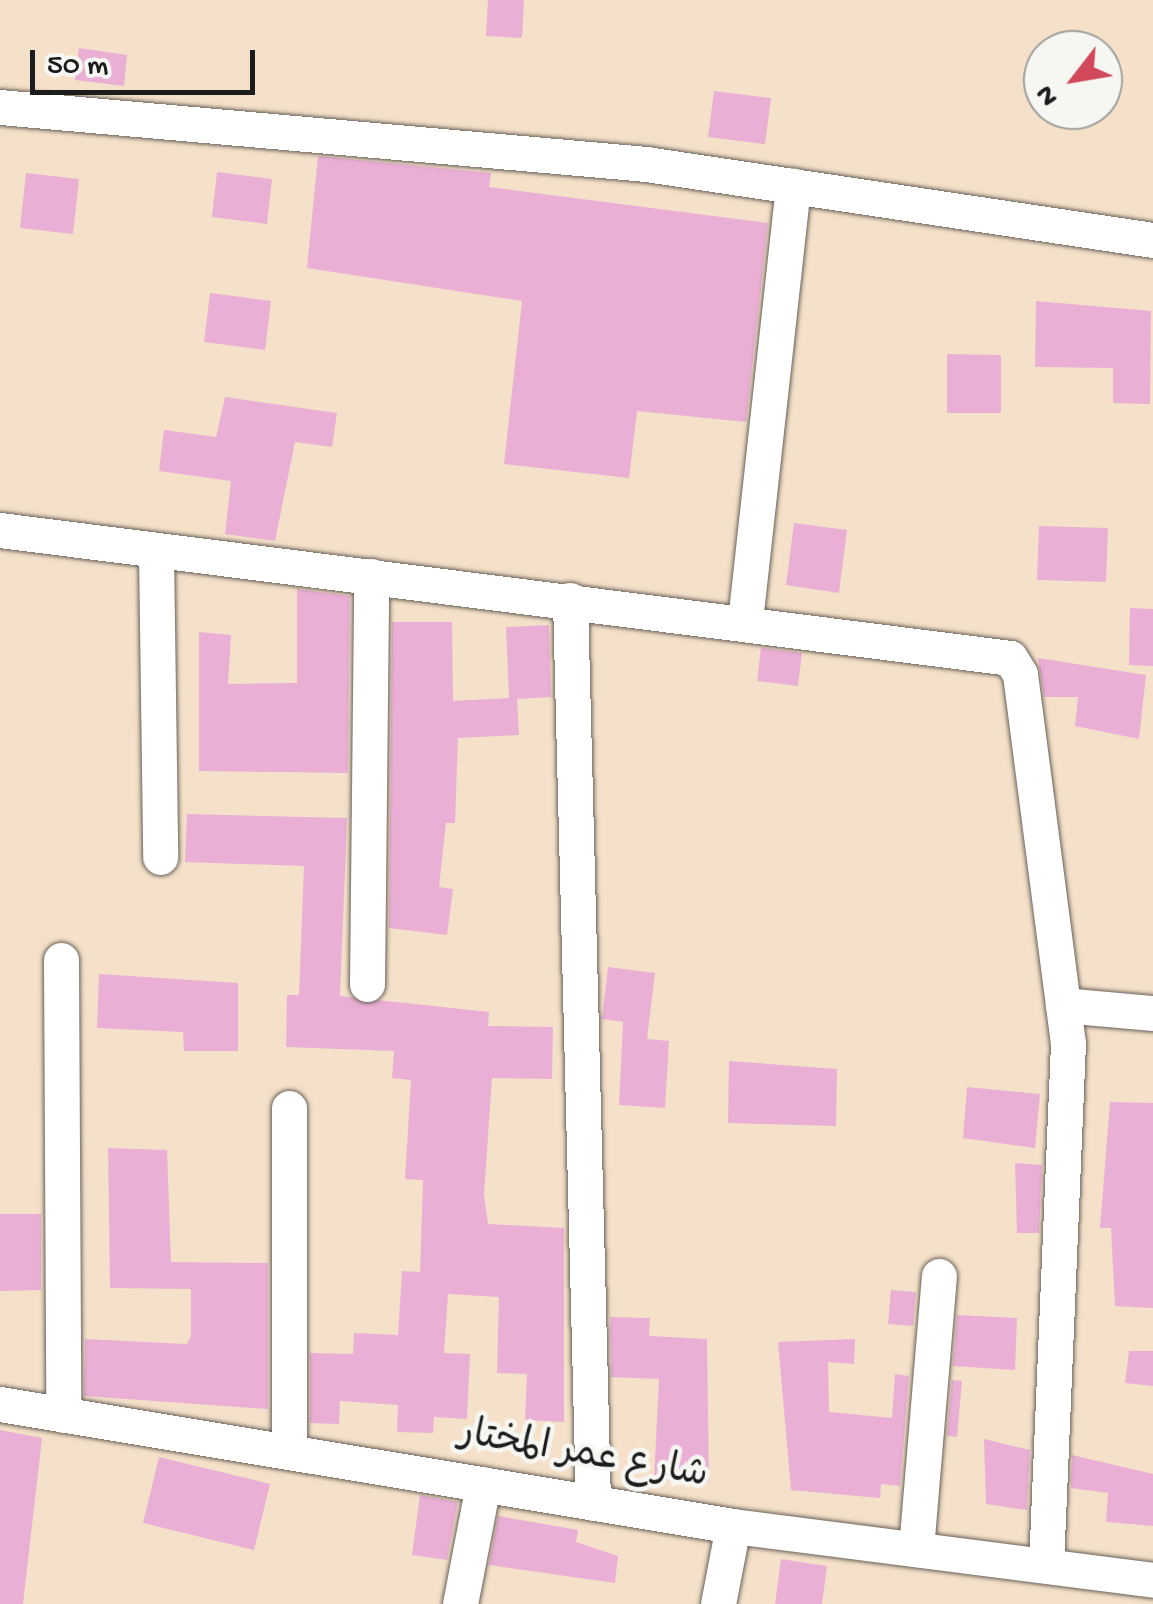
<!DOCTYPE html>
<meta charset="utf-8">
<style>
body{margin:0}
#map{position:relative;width:1153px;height:1604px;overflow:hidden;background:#f5e1c9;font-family:"Gochi Hand","Playpen Sans Arabic",sans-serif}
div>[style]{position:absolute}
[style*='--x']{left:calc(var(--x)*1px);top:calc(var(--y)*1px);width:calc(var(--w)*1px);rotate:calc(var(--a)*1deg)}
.building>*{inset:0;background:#eaafd4}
.roads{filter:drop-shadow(0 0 2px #686159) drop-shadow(0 0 2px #686159)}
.minor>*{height:35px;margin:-17.5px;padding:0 17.5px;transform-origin:17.5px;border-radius:17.5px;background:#fff}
span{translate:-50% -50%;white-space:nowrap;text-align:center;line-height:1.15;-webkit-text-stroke:9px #f6f6f2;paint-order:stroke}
.street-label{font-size:38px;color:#1c1c1c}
.north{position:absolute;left:1023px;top:30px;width:100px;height:100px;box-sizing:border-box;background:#f6f6f2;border:2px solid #9f9f9c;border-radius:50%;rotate:239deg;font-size:28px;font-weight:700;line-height:40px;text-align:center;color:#1c1c1c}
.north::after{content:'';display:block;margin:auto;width:35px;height:45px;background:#d1495b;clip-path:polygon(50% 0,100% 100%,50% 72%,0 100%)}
.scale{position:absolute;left:30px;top:50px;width:225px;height:45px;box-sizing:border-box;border:5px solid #1c1c1c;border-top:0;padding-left:12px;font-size:30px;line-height:35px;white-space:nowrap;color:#1c1c1c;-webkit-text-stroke:8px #f6f6f2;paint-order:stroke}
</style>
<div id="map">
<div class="building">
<div style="clip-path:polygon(488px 0,524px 0,522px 38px,486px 36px)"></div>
<div style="clip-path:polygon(79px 48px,127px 55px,124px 86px,75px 80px)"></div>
<div style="clip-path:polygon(714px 91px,771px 98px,765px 144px,708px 137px)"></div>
<div style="clip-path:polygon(318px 156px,491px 173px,489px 187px,768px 223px,746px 422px,637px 411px,629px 478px,504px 464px,522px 301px,307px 268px)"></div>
<div style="clip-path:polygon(217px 172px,272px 179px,267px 224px,212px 217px)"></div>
<div style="clip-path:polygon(26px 173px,79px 179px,73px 234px,20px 228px)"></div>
<div style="clip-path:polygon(210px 293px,271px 301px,265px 350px,204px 342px)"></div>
<div style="clip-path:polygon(1036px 301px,1151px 311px,1150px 404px,1113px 403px,1113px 368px,1035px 367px)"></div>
<div style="clip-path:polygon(947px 354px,1001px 355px,1001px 413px,947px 413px)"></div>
<div style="clip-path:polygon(225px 397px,337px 413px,332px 447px,295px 442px,275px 541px,225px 534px,231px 481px,159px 471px,164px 430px,216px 437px)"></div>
<div style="clip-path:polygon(794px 523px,847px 530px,839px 593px,786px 585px)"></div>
<div style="clip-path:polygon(1039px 526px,1108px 528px,1106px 582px,1037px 580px)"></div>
<div style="clip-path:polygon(297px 589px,350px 596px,348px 773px,199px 771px,199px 632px,231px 635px,228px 684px,297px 683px)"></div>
<div style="clip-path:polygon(1130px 608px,1153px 609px,1153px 666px,1129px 665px)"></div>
<div style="clip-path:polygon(392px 622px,452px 622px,453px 701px,509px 698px,506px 627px,549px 625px,551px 697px,517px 699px,519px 735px,458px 738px,455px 823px,446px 823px,439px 887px,453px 889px,447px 935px,389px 928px)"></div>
<div style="clip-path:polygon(761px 648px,802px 653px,798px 686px,757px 681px)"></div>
<div style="clip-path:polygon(1038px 658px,1146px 675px,1139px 739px,1075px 726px,1078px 697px,1044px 697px)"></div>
<div style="clip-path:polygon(187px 814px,347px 818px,340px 996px,489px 1012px,488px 1026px,553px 1027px,552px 1079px,492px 1078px,484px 1194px,488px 1224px,564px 1228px,564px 1422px,525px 1420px,527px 1374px,497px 1373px,499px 1297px,448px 1294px,444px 1353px,470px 1354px,467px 1419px,434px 1417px,433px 1433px,397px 1432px,398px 1405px,340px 1401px,339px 1424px,310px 1423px,310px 1353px,353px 1354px,354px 1333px,398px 1335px,402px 1271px,420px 1272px,423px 1180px,405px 1179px,411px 1080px,392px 1078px,394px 1051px,286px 1047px,287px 995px,299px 995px,304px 866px,185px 862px)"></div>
<div style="clip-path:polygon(608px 967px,655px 973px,647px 1039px,669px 1041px,665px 1108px,619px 1105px,623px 1022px,602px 1019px)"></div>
<div style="clip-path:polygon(99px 974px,238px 983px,238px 1051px,184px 1051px,183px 1032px,97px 1028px)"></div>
<div style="clip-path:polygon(729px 1061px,837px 1069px,836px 1126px,728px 1123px)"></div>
<div style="clip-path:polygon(967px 1087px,1040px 1094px,1035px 1148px,963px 1138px)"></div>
<div style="clip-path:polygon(1110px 1102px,1153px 1103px,1153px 1308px,1115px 1306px,1111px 1228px,1100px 1228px)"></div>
<div style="clip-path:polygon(108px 1148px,167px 1150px,171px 1262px,268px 1263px,268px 1409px,84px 1396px,85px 1339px,187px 1344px,191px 1336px,191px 1289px,110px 1288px)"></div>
<div style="clip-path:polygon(1015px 1163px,1042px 1165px,1039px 1233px,1017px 1233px)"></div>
<div style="clip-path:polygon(0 1214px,41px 1214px,41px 1290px,0 1291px)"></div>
<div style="clip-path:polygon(891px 1290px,916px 1292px,913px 1326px,888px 1324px)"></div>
<div style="clip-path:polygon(957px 1315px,1017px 1318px,1015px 1370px,953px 1366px)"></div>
<div style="clip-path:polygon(610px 1317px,650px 1318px,649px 1336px,707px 1339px,709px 1482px,654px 1480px,659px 1379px,611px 1377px)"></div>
<div style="clip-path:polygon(855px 1339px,854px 1364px,828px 1362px,829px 1412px,892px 1418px,895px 1374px,909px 1376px,900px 1486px,881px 1484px,880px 1498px,791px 1490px,778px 1342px)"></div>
<div style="clip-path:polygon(1129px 1351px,1153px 1351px,1153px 1386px,1125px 1383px)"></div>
<div style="clip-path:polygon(952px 1380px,962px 1381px,957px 1437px,947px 1436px)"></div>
<div style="clip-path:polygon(0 1430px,42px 1438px,23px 1604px,0 1604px)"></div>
<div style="clip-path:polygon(984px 1439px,1030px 1450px,1027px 1510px,986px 1504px)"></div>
<div style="clip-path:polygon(1072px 1455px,1153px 1474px,1153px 1526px,1106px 1522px,1108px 1493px,1071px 1488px)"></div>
<div style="clip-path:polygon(159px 1457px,270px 1484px,254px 1550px,143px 1523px)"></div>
<div style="clip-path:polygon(420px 1495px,458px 1502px,447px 1560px,412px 1555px)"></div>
<div style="clip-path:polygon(498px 1516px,578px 1530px,576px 1542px,618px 1556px,615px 1583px,489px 1565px)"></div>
<div style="clip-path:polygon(781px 1559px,827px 1566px,822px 1604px,775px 1604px)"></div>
</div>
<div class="roads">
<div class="minor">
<div style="--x:0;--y:107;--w:649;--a:5.04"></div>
<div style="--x:646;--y:164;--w:513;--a:8.53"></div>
<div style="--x:0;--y:530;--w:1018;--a:7.22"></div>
<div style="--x:1010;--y:658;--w:19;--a:58"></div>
<div style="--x:1020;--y:674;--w:372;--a:82.6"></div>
<div style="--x:1068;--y:1043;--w:523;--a:92.41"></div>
<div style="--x:156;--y:552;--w:305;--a:89.2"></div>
<div style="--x:570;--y:600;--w:903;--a:88.54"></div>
<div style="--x:745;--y:621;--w:438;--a:-83.7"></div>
<div style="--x:61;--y:960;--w:455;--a:89.7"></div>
<div style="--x:367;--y:984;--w:408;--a:-89.4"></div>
<div style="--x:1063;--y:1005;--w:90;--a:5.1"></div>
<div style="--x:0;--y:1404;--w:743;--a:9.45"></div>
<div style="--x:733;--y:1526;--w:423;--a:7.3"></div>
<div style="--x:289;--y:1450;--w:342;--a:-90"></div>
<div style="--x:916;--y:1549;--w:274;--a:-85.2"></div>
<div style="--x:460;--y:1604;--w:122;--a:-79.1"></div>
<div style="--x:718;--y:1604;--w:79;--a:-79.1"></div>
</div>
</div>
<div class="street-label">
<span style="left:583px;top:1457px;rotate:10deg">شارع عمر المختار</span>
</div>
<div class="north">N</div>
<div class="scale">50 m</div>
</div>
